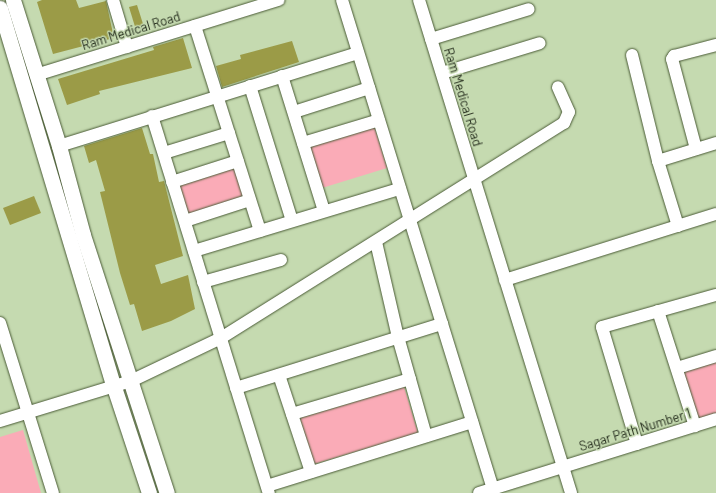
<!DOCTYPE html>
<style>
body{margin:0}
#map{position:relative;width:716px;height:493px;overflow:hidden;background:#c5dab0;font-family:Barlow,sans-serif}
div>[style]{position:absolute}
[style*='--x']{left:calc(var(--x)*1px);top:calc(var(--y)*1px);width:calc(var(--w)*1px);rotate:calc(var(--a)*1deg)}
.green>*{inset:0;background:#faabb7}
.building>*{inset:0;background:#9b9b47}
.roads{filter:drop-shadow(0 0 1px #4a5b36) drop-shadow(0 0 1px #4a5b36)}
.minor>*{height:12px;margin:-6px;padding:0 6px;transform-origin:6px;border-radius:6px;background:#fff}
.tertiary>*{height:15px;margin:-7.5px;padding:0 7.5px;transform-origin:7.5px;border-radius:7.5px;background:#fff}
span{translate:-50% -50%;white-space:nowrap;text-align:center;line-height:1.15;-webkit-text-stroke:3px #c5dab0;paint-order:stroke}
.street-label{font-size:13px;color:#252d1d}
</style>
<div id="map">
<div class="green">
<div style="clip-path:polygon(374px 126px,387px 168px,322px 188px,308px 145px)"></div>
<div style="clip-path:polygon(234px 167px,244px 198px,188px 215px,178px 185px)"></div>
<div style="clip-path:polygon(716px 361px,716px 414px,698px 420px,683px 371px)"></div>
<div style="clip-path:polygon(404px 387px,418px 433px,314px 464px,300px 418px)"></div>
<div style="clip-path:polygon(23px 430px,41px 493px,0 493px,0 437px)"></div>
</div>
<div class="building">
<div style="clip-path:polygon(42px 0,76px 0,79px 8px,106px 1px,114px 38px,53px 54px,37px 2px)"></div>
<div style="clip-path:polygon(137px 5px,144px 27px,136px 30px,129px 7px)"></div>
<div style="clip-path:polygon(183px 38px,192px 68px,99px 91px,100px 94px,67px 105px,58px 79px,154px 50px,153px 47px)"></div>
<div style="clip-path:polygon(292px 41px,299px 62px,222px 87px,216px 66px,241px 59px,240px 55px)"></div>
<div style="clip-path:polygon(142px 128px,150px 154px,153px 154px,159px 182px,164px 181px,183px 256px,155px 265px,161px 284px,188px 275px,195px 309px,171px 321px,142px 331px,134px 304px,130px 305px,120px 273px,100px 192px,105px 191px,96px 160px,89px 163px,84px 146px)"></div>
<div style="clip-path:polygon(34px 196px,41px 213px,10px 225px,3px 208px)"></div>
</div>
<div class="roads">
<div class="minor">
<div style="--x:113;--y:0;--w:49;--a:73.4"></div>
<div style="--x:342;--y:0;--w:512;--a:72.84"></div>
<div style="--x:419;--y:0;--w:516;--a:72.86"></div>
<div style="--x:195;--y:26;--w:215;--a:72.4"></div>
<div style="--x:431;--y:39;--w:102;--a:-17"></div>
<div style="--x:632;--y:55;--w:109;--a:76.2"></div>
<div style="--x:442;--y:73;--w:102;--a:-17"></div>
<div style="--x:36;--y:75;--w:254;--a:-17.2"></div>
<div style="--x:282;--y:76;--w:141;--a:72.7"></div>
<div style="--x:250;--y:86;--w:141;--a:72.7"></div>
<div style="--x:294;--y:112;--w:79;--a:-17.7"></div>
<div style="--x:152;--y:116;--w:395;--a:72.8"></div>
<div style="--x:303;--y:143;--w:79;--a:-16.8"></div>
<div style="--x:59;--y:146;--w:313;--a:-17.3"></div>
<div style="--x:696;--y:149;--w:93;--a:-104.9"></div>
<div style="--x:672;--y:59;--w:4;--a:-56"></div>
<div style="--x:674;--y:56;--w:43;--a:-14.7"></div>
<div style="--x:164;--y:153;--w:68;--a:-17.1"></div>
<div style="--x:172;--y:182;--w:69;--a:-17.7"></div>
<div style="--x:185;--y:221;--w:68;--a:-17.9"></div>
<div style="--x:678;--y:226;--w:68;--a:-107.1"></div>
<div style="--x:658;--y:161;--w:61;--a:-17.2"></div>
<div style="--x:376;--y:242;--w:98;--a:77"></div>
<div style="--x:398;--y:337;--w:103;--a:74.2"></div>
<div style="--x:194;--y:251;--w:215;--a:-16.8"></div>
<div style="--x:505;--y:280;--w:221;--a:-17.4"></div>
<div style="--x:203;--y:282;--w:81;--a:-15.8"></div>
<div style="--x:658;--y:311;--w:121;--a:72.2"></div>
<div style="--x:0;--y:323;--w:178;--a:72.7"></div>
<div style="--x:677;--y:368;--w:41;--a:-17.1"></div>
<div style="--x:279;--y:375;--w:102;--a:71.7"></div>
<div style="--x:236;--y:388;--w:216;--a:-17.3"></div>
<div style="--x:292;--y:414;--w:123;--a:-16.5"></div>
<div style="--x:0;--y:421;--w:137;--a:-17"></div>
<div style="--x:131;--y:381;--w:100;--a:-25.5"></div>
<div style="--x:221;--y:338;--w:405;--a:-32.1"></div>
<div style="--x:564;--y:123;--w:12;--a:-66"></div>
<div style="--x:569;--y:112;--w:27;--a:-114"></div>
<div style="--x:637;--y:444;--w:122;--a:-106.7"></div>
<div style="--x:602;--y:327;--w:118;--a:-15.7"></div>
<div style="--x:267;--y:486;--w:215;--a:-17.3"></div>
<div style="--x:479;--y:493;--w:248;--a:-17.3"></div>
</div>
<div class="tertiary">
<div style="--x:13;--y:0;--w:153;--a:72.5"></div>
<div style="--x:59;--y:146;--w:92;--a:74.9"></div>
<div style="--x:83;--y:235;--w:271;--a:72"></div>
<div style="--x:0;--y:8;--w:393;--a:73.3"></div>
<div style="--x:113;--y:384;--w:115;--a:71.7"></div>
</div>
</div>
<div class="street-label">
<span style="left:131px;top:31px;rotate:-17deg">Ram Medical Road</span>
<span style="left:463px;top:97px;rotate:73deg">Ram Medical Road</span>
<span style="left:635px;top:430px;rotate:-17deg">Sagar Path Number 1</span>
</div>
</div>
